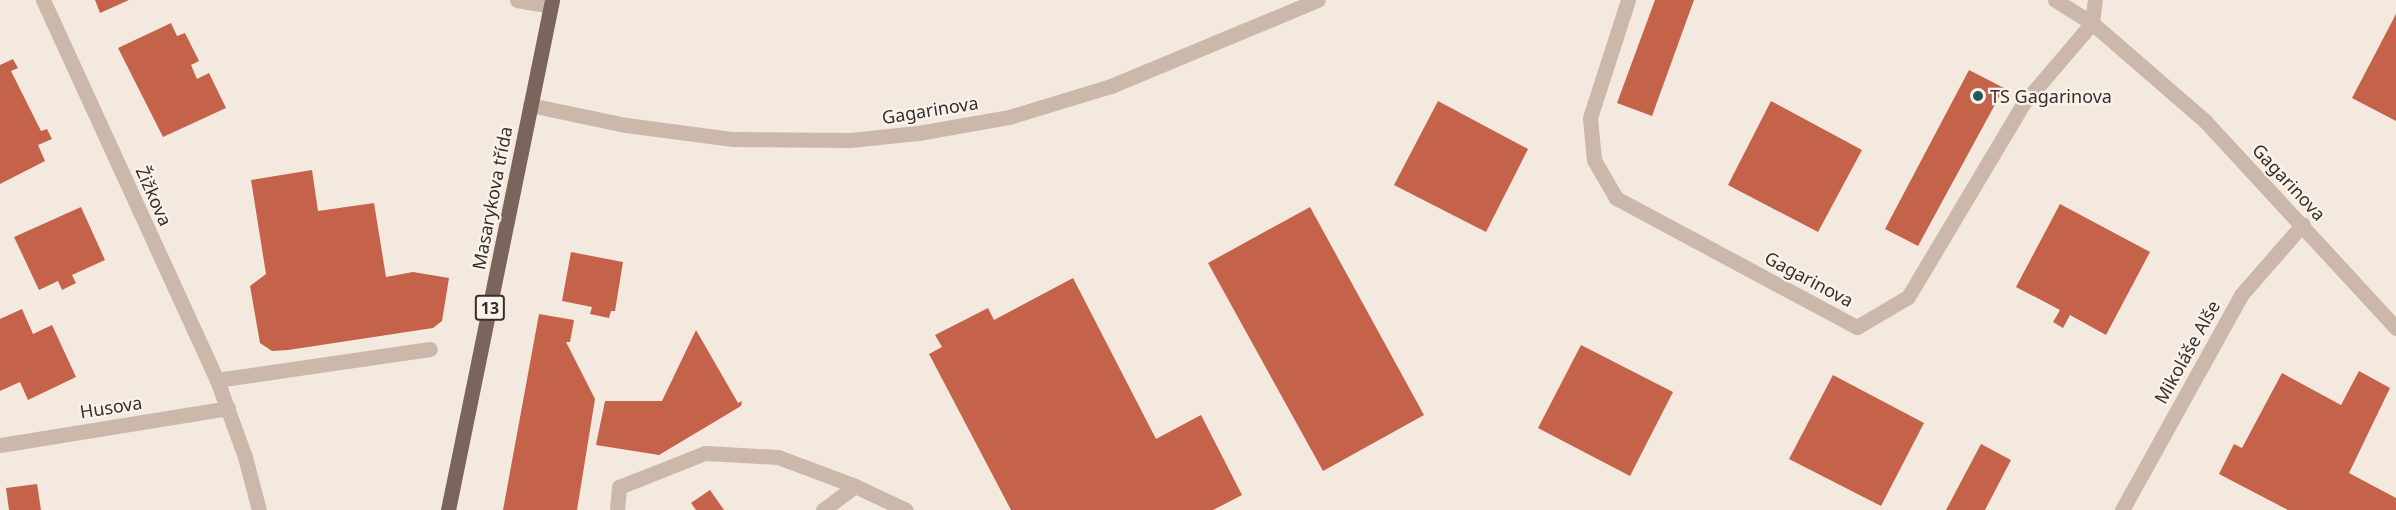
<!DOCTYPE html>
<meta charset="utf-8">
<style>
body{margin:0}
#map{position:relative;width:2396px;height:510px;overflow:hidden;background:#f3e9df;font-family:"Noto Sans",sans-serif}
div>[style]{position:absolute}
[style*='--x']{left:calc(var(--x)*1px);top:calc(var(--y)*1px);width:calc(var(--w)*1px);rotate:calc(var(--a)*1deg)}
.building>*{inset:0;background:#c5634a}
.minor>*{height:15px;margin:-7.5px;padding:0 7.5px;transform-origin:7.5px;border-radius:7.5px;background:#cbb8aa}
.major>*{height:15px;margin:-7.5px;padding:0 7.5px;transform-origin:7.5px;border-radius:7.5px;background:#7b645b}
.dots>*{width:16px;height:16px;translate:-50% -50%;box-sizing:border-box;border:3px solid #faf3ec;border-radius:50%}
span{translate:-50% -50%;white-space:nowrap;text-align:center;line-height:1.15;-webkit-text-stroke:4.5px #faf3ec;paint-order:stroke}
.shield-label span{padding:2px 4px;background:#faf3ec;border:2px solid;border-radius:4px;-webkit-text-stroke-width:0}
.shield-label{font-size:16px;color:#392e2a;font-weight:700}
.poi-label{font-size:18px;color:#392e2a}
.left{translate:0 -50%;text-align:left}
.street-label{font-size:18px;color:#392e2a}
</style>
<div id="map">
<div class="building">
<div style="clip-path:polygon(95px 0,129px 0,100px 13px)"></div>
<div style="clip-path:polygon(1655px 0,1694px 0,1652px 116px,1617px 103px)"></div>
<div style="clip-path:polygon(2396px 14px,2396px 121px,2352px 98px)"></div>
<div style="clip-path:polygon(171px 23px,177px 36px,185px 33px,199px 61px,191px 65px,197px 79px,209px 73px,226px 108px,163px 137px,118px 48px)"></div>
<div style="clip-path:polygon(13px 59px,18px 68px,11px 71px,41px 131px,47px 129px,52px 139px,38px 145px,45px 161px,0 184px,0 65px)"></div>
<div style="clip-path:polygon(1969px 70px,2004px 88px,1918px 246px,1885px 229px)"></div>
<div style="clip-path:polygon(1438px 101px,1528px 149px,1486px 232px,1394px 185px)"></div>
<div style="clip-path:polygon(1771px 101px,1862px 150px,1818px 232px,1728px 185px)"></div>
<div style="clip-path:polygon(312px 170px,318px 211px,374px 203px,386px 277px,413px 272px,449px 278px,442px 321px,433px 328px,288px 350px,272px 351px,260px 343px,250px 286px,266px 274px,251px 180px)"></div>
<div style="clip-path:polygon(2060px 204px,2150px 252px,2106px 335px,2070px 315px,2063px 328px,2053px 322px,2060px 310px,2016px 287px)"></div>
<div style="clip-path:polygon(81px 207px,105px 260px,72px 275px,76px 283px,62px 290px,58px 281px,39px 290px,14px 237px)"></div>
<div style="clip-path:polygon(1310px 207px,1424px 415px,1323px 471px,1208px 263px)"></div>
<div style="clip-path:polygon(571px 252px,623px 262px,615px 311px,611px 311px,609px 318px,590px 314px,592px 307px,562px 301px)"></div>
<div style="clip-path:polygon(1073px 278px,1156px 439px,1201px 415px,1242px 495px,1213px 510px,1011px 510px,929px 354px,942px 347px,935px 335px,988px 308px,994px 320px)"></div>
<div style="clip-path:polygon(22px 309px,33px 334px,52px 325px,76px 377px,28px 400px,20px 382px,0 391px,0 319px)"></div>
<div style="clip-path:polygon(539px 314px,574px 320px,570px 342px,566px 342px,595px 399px,577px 510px,503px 510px)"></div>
<div style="clip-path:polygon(696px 330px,738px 403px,742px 401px,741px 406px,659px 455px,596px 445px,605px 401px,662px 401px)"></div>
<div style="clip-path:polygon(1581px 345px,1673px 392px,1630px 476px,1538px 428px)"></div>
<div style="clip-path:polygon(2359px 371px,2390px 388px,2349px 473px,2396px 498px,2396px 510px,2288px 510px,2219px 474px,2234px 444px,2242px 448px,2282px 373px,2341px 405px)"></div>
<div style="clip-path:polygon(1833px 375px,1924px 423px,1881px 506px,1789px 459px)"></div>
<div style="clip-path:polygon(1981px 444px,2011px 460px,1985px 510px,1946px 510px)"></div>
<div style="clip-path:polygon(37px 484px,41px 510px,9px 510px,6px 488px)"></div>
<div style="clip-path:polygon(710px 490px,724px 510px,696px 510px,691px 503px)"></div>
</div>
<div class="minor">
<div style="--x:43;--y:0;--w:418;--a:65.4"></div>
<div style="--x:217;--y:380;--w:82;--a:70"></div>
<div style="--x:245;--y:457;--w:55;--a:75.2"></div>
<div style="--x:517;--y:0;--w:34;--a:10"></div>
<div style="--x:1628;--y:0;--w:124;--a:107.9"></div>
<div style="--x:1590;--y:118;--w:42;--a:84.6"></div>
<div style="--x:1594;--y:160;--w:44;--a:59.9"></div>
<div style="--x:1616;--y:198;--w:273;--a:28.2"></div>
<div style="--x:1857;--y:327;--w:59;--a:-30.5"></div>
<div style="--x:1908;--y:297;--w:225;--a:-59.2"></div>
<div style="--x:2023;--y:104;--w:106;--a:-49.6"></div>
<div style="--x:2092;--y:23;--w:23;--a:-83"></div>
<div style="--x:2055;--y:0;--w:44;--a:31.9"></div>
<div style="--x:2092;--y:23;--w:150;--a:40.9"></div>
<div style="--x:2205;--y:121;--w:282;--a:47.3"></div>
<div style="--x:530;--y:105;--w:98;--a:11.8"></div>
<div style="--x:626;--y:125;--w:108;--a:7.5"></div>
<div style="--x:733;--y:139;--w:117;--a:0.5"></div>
<div style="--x:850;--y:140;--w:68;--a:-5.9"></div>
<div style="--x:918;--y:133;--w:92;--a:-10"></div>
<div style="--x:1009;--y:117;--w:107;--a:-16.9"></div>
<div style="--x:1111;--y:86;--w:224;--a:-22.6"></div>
<div style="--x:217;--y:380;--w:215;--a:-8.3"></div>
<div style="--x:0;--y:445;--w:231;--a:-9.2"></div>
<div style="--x:617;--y:510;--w:23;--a:-85"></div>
<div style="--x:619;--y:487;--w:92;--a:-21.6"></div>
<div style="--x:705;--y:453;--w:73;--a:3.1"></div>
<div style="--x:778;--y:457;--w:82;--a:20.6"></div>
<div style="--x:823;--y:510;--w:40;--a:-37"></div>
<div style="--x:855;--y:486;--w:56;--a:25.2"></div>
<div style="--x:2122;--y:510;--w:246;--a:-61"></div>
<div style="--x:2241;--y:295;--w:94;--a:-48.9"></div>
</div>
<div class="major">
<div style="--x:448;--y:510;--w:520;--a:-78.47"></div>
</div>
<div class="dots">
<div style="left:1978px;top:96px;background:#1f595a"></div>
</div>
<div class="shield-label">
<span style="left:490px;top:308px">13</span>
</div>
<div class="poi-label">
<span class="left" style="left:1990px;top:96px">TS Gagarinova</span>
</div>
<div class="street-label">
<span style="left:930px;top:110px;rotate:-9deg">Gagarinova</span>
<span style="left:2289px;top:182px;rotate:47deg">Gagarinova</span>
<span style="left:154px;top:196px;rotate:66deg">Žižkova</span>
<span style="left:492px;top:198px;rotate:-79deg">Masarykova třída</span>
<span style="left:1809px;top:279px;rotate:28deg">Gagarinova</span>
<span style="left:2187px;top:352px;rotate:-61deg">Mikoláše Alše</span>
<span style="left:111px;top:407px;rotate:-9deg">Husova</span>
</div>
</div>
